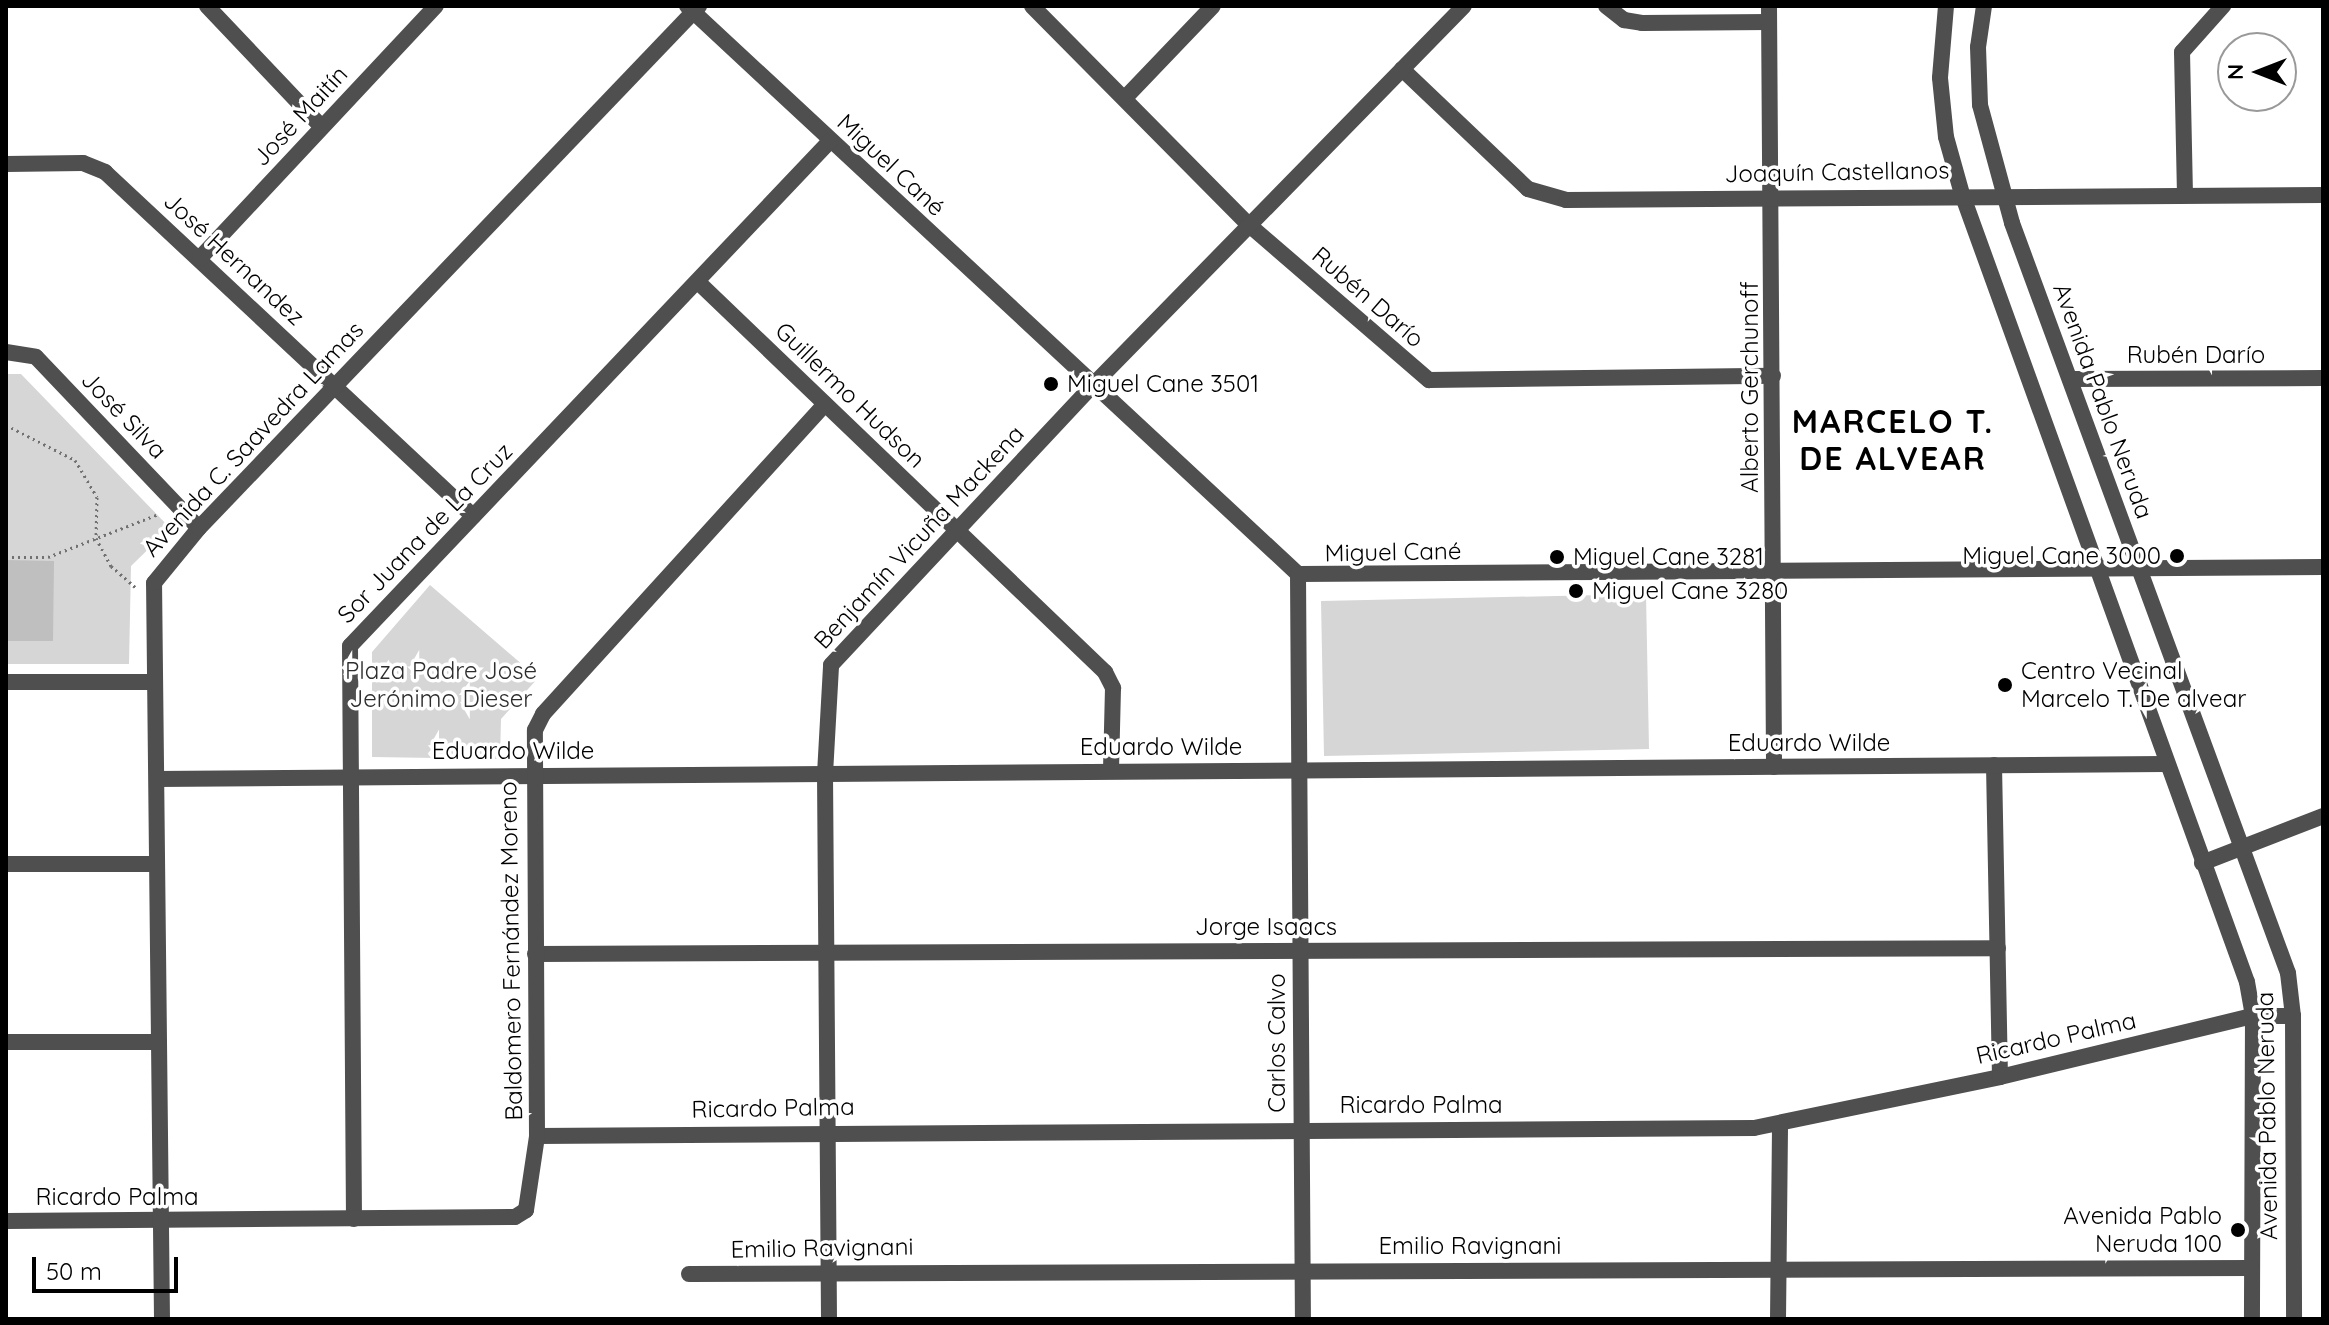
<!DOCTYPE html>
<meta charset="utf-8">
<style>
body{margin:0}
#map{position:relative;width:2329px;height:1325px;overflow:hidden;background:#fff;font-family:Quicksand,sans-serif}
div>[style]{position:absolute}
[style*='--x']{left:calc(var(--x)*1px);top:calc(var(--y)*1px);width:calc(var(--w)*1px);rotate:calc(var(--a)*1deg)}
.green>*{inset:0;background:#d6d6d6}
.building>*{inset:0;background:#bfbfbf}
.path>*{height:3px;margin-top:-1.5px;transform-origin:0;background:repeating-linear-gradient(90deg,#717171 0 2px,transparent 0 6px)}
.street>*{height:16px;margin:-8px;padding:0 8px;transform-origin:8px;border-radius:8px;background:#4f4f4f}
.dots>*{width:22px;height:22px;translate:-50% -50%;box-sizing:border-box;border:4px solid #fff;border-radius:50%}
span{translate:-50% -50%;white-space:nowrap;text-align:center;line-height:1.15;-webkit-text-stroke:7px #fff;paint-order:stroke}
.street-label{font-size:24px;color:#000}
.poi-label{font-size:24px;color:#000}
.left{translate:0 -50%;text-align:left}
.right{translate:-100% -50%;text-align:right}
.park-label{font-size:24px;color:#2d2d2d}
.district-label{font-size:32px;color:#000;font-weight:700;letter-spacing:2px}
.frame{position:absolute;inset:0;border:8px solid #000;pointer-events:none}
.north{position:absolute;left:2217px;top:32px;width:80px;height:80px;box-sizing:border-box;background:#fff;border:2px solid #999;border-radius:50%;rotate:270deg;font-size:22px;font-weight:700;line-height:32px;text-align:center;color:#000}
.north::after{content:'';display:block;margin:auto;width:28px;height:36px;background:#000;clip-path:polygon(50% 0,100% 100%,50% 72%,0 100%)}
.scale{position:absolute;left:32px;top:1257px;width:146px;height:36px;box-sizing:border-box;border:4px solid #000;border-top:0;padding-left:10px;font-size:24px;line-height:28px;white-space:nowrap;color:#000;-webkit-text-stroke:6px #fff;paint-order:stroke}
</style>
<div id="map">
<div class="green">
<div style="clip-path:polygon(6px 374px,21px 374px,170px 528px,131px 566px,129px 664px,6px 664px)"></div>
<div style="clip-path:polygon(430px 585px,538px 678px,501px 719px,500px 759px,372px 757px,372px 652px)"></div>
<div style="clip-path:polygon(1646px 594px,1649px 749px,1324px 756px,1321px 601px)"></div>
</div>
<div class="building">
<div style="clip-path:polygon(6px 560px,54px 561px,53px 641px,6px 641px)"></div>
</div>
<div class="path">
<div style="--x:6;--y:425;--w:77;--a:26.9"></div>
<div style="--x:75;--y:460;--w:43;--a:59.3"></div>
<div style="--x:97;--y:497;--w:41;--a:91.4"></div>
<div style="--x:96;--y:538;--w:32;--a:62"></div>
<div style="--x:111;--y:566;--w:32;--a:41"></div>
<div style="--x:6;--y:557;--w:42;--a:0"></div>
<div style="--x:48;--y:557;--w:119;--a:-21.2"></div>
</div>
<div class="street">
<div style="--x:207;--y:6;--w:167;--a:46.5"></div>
<div style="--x:687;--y:6;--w:834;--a:42.91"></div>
<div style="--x:1298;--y:574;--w:1025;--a:-0.39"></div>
<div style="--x:1032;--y:6;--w:307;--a:45.3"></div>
<div style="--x:1248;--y:224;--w:239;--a:40.8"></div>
<div style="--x:1429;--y:380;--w:344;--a:-0.7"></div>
<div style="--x:1606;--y:6;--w:23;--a:38"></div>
<div style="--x:1624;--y:20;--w:18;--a:9"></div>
<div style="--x:1642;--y:23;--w:127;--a:-0.5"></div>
<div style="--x:1769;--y:6;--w:761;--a:89.62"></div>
<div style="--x:1946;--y:6;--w:72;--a:94.8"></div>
<div style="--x:1940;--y:78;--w:59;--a:84.2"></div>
<div style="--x:1946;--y:137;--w:59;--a:74.3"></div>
<div style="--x:1962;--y:194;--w:838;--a:70.12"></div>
<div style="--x:2247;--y:982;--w:35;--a:80"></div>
<div style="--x:2253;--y:1016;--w:303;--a:90.2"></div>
<div style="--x:1984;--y:6;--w:41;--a:98.3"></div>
<div style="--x:1978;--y:47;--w:58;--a:88"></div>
<div style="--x:1980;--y:105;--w:122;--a:74.8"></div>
<div style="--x:2012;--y:223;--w:799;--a:69.8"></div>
<div style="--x:2288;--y:973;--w:43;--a:83.4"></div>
<div style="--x:2293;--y:1016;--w:303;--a:89.8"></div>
<div style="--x:1402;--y:69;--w:174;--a:43.6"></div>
<div style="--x:1528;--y:189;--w:40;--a:16"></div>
<div style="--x:1566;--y:200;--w:757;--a:-0.38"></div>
<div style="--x:1125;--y:98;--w:127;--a:-46.3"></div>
<div style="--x:6;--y:164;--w:77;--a:-0.7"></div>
<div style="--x:83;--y:163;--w:24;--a:22"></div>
<div style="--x:105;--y:172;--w:504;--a:43.07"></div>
<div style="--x:2185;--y:195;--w:143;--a:-91.2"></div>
<div style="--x:2182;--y:52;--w:62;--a:-48.3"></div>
<div style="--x:200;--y:258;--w:345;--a:-46.9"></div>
<div style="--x:698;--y:282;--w:564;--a:43.78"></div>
<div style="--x:1105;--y:672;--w:18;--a:63"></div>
<div style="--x:1113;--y:688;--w:83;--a:91.4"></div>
<div style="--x:6;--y:352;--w:30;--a:9"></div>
<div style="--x:36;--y:357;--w:236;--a:46.4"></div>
<div style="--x:2070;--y:379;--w:253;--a:-0.2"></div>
<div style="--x:1298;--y:574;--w:745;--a:89.62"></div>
<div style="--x:6;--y:682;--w:148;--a:0"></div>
<div style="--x:1994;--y:765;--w:312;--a:88.9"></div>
<div style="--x:157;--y:779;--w:2008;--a:-0.43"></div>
<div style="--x:2202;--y:863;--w:130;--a:-21.2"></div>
<div style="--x:6;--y:864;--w:151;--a:0"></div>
<div style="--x:535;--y:954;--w:1463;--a:-0.23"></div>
<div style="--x:6;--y:1042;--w:153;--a:0"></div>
<div style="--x:537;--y:1136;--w:1217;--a:-0.38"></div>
<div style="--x:1754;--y:1128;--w:251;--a:-11.7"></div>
<div style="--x:2000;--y:1077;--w:260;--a:-13.6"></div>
<div style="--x:2253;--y:1016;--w:40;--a:0"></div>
<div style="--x:354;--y:1219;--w:573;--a:-90.4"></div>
<div style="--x:350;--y:646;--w:697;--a:-46.45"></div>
<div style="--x:6;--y:1221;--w:509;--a:-0.45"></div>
<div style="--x:515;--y:1217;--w:13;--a:-32"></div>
<div style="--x:526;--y:1210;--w:75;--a:-81.5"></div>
<div style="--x:537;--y:1136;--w:406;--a:-90.3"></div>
<div style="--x:535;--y:730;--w:18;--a:-63"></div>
<div style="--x:543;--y:714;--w:419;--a:-47.7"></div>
<div style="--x:689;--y:1274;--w:1562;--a:-0.22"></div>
<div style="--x:162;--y:1319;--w:736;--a:-90.62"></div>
<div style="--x:154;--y:583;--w:71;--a:-50.7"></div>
<div style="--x:199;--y:528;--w:723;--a:-46.23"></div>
<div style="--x:829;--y:1319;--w:545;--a:-90.42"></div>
<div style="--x:825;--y:774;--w:109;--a:-86.8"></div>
<div style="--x:831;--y:665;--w:383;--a:-46.9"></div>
<div style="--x:1093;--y:385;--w:530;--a:-45.61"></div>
<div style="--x:1778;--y:1319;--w:193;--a:-89.4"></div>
</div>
<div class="dots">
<div style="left:1051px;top:384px;background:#000"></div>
<div style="left:2177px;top:556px;background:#000"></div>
<div style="left:1557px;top:557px;background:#000"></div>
<div style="left:1576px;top:591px;background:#000"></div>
<div style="left:2005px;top:685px;background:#000"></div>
<div style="left:2238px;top:1230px;background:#000"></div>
</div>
<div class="street-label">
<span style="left:300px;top:116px;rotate:-47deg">José Maitín</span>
<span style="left:891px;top:165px;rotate:43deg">Miguel Cané</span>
<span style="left:1837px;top:172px;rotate:-1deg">Joaquín Castellanos</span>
<span style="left:234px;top:259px;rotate:43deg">José Hernandez</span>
<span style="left:1368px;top:297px;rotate:41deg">Rubén Darío</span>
<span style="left:2196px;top:355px">Rubén Darío</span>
<span style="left:1750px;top:387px;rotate:-90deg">Alberto Gerchunoff</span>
<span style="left:850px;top:395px;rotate:44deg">Guillermo Hudson</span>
<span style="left:2103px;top:401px;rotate:70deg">Avenida Pablo Neruda</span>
<span style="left:124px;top:415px;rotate:46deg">José Silva</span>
<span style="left:253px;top:439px;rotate:-47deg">Avenida C. Saavedra Lamas</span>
<span style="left:425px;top:533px;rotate:-46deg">Sor Juana de La Cruz</span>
<span style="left:919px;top:537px;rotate:-47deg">Benjamín Vicuña Mackena</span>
<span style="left:1393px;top:552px;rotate:-1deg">Miguel Cané</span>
<span style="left:1809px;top:743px">Eduardo Wilde</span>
<span style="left:1161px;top:747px">Eduardo Wilde</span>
<span style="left:513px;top:751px">Eduardo Wilde</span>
<span style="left:1266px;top:927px">Jorge Isaacs</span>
<span style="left:511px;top:951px;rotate:-91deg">Baldomero Fernández Moreno</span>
<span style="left:2056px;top:1038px;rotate:-13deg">Ricardo Palma</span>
<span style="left:1277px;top:1043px;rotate:-90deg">Carlos Calvo</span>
<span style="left:1421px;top:1105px">Ricardo Palma</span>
<span style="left:773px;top:1108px;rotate:-1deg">Ricardo Palma</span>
<span style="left:2267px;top:1116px;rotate:-91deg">Avenida Pablo Neruda</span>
<span style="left:117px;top:1197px">Ricardo Palma</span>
<span style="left:1470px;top:1246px">Emilio Ravignani</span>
<span style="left:822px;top:1248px;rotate:-1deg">Emilio Ravignani</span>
</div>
<div class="poi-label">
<span class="left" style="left:1067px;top:384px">Miguel Cane 3501</span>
<span class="right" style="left:2161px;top:556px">Miguel Cane 3000</span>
<span class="left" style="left:1573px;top:557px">Miguel Cane 3281</span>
<span class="left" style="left:1592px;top:591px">Miguel Cane 3280</span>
<span class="left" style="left:2021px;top:685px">Centro Vecinal<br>Marcelo T. De alvear</span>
<span class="right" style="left:2222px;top:1230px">Avenida Pablo<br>Neruda 100</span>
</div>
<div class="park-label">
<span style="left:441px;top:685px">Plaza Padre José<br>Jerónimo Dieser</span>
</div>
<div class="district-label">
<span style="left:1893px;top:440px">MARCELO T.<br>DE ALVEAR</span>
</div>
<div class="frame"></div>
<div class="north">N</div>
<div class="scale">50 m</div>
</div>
